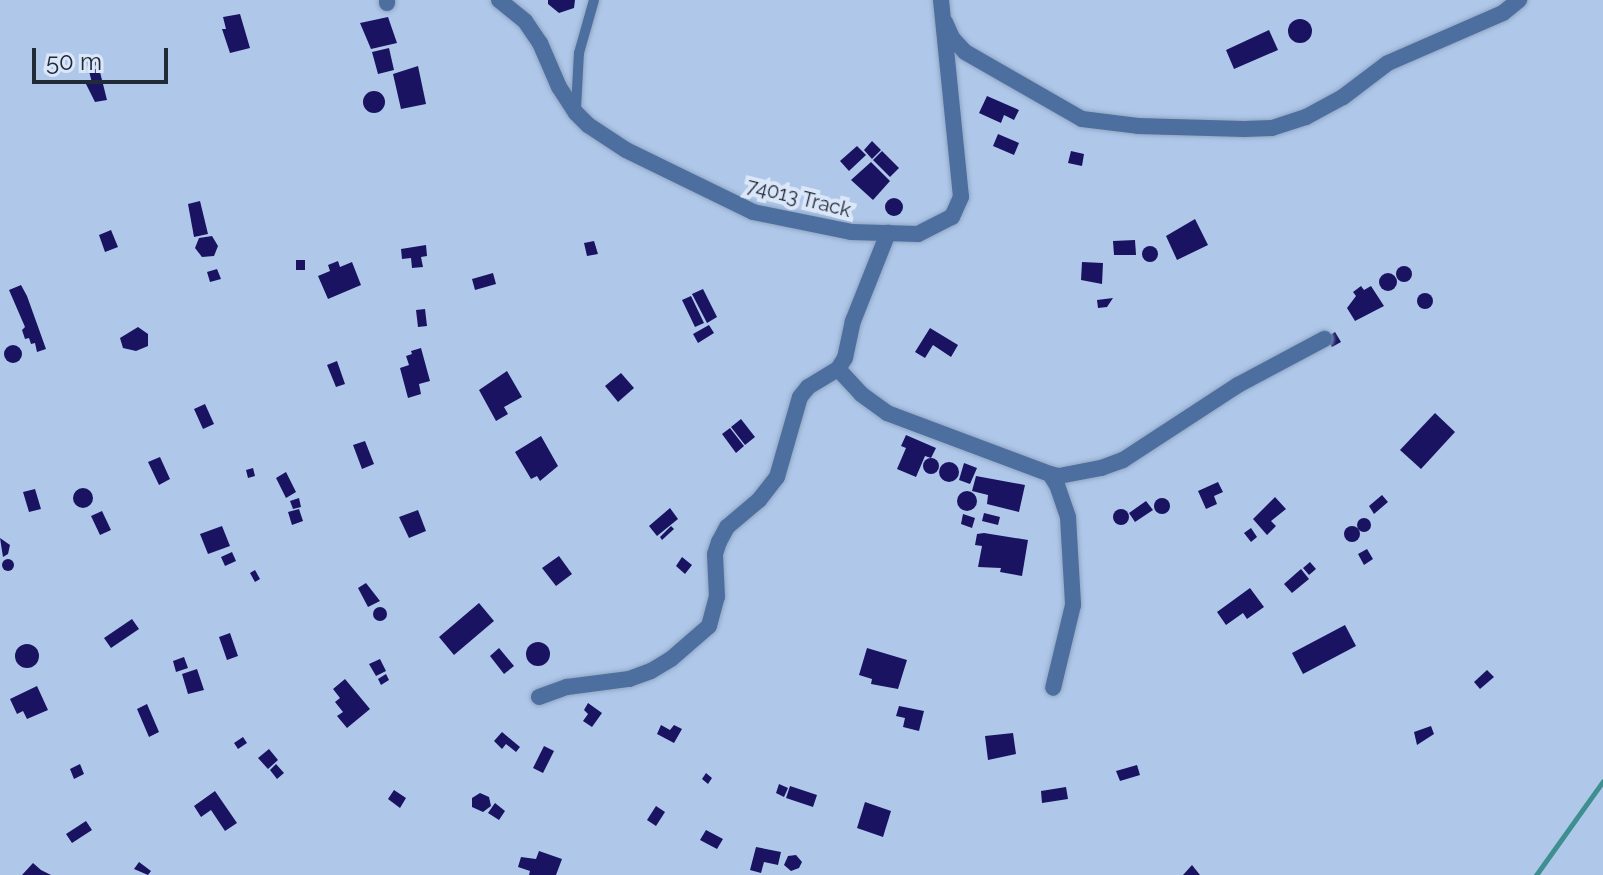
<!DOCTYPE html>
<style>
body{margin:0}
#map{position:relative;width:1603px;height:875px;overflow:hidden;background:#afc8ea;font-family:Raleway,sans-serif}
div>[style]{position:absolute}
[style*='--x']{left:calc(var(--x)*1px);top:calc(var(--y)*1px);width:calc(var(--w)*1px);rotate:calc(var(--a)*1deg)}
.stream>*{height:5px;margin:-2.5px;padding:0 2.5px;transform-origin:2.5px;border-radius:2.5px;background:#3f8f90}
.building>*{inset:0;background:#1a1361}
.round{border-radius:50%}
.roads{filter:drop-shadow(0 0 2px #90a5c3) drop-shadow(0 0 2px #90a5c3)}
.service>*{height:10px;margin:-5px;padding:0 5px;transform-origin:5px;border-radius:5px;background:#4d6f9f}
.minor>*{height:16px;margin:-8px;padding:0 8px;transform-origin:8px;border-radius:8px;background:#4d6f9f}
span{translate:-50% -50%;white-space:nowrap;text-align:center;line-height:1.15;-webkit-text-stroke:8px #dbe7f9;paint-order:stroke}
.street-label{font-size:20px;color:#212b38}
.scale{position:absolute;left:32px;top:48px;width:136px;height:36px;box-sizing:border-box;border:4px solid #212b38;border-top:0;padding-left:10px;font-size:24px;line-height:28px;white-space:nowrap;color:#212b38;-webkit-text-stroke:6px #dbe7f9;paint-order:stroke}
</style>
<div id="map">
<div class="stream">
<div style="--x:1536;--y:875;--w:115;--a:-54.5"></div>
</div>
<div class="building">
<div style="clip-path:polygon(548px 0,575px 0,574px 8px,559px 13px,548px 4px)"></div>
<div style="clip-path:polygon(240px 14px,250px 48px,230px 53px,222px 29px,226px 29px,223px 17px)"></div>
<div style="clip-path:polygon(388px 17px,397px 43px,371px 49px,360px 23px)"></div>
<div class="round" style="left:1288px;top:19px;width:24px;height:24px"></div>
<div style="clip-path:polygon(1269px 30px,1278px 50px,1234px 69px,1226px 50px)"></div>
<div style="clip-path:polygon(389px 48px,394px 70px,378px 74px,372px 52px)"></div>
<div style="clip-path:polygon(94px 57px,97px 65px,88px 68px,86px 60px)"></div>
<div style="clip-path:polygon(418px 66px,426px 104px,401px 109px,393px 74px)"></div>
<div style="clip-path:polygon(99px 68px,107px 100px,95px 102px,86px 84px,92px 83px,89px 71px)"></div>
<div class="round" style="left:363px;top:91px;width:22px;height:22px"></div>
<div style="clip-path:polygon(987px 96px,1019px 110px,1014px 120px,1004px 115px,1001px 123px,979px 113px)"></div>
<div style="clip-path:polygon(998px 134px,1019px 143px,1014px 155px,993px 146px)"></div>
<div style="clip-path:polygon(872px 141px,881px 150px,872px 159px,864px 150px)"></div>
<div style="clip-path:polygon(857px 146px,866px 155px,849px 171px,840px 161px)"></div>
<div style="clip-path:polygon(882px 151px,899px 168px,890px 177px,873px 160px)"></div>
<div style="clip-path:polygon(1071px 151px,1084px 154px,1082px 166px,1068px 163px)"></div>
<div style="clip-path:polygon(871px 162px,890px 181px,873px 200px,851px 180px)"></div>
<div class="round" style="left:885px;top:198px;width:18px;height:18px"></div>
<div style="clip-path:polygon(200px 201px,208px 234px,194px 237px,188px 204px)"></div>
<div style="clip-path:polygon(1195px 219px,1208px 245px,1177px 260px,1166px 236px)"></div>
<div style="clip-path:polygon(111px 230px,118px 247px,105px 252px,99px 235px)"></div>
<div style="clip-path:polygon(212px 236px,218px 246px,214px 256px,202px 257px,195px 248px,199px 238px)"></div>
<div style="clip-path:polygon(1135px 240px,1136px 255px,1114px 255px,1113px 241px)"></div>
<div style="clip-path:polygon(594px 241px,598px 254px,587px 256px,584px 243px)"></div>
<div style="clip-path:polygon(426px 245px,427px 256px,421px 257px,423px 267px,412px 268px,411px 258px,402px 259px,401px 249px)"></div>
<div class="round" style="left:1142px;top:246px;width:16px;height:16px"></div>
<div style="clip-path:polygon(296px 260px,305px 260px,305px 270px,296px 270px)"></div>
<div style="clip-path:polygon(338px 261px,340px 267px,352px 262px,361px 285px,328px 299px,318px 276px,330px 271px,328px 265px)"></div>
<div style="clip-path:polygon(1082px 262px,1103px 263px,1102px 284px,1081px 280px)"></div>
<div class="round" style="left:1396px;top:266px;width:16px;height:16px"></div>
<div style="clip-path:polygon(217px 269px,221px 279px,210px 282px,207px 272px)"></div>
<div class="round" style="left:1379px;top:273px;width:18px;height:18px"></div>
<div style="clip-path:polygon(493px 273px,496px 284px,475px 290px,472px 279px)"></div>
<div style="clip-path:polygon(21px 285px,27px 296px,46px 349px,37px 352px,35px 343px,31px 344px,29px 338px,25px 339px,22px 330px,25px 327px,9px 290px)"></div>
<div style="clip-path:polygon(1361px 286px,1364px 290px,1371px 286px,1384px 306px,1355px 321px,1347px 308px,1356px 296px,1353px 292px)"></div>
<div style="clip-path:polygon(703px 289px,717px 317px,707px 323px,692px 294px)"></div>
<div class="round" style="left:1417px;top:293px;width:16px;height:16px"></div>
<div style="clip-path:polygon(691px 296px,704px 323px,695px 327px,682px 300px)"></div>
<div style="clip-path:polygon(1113px 298px,1107px 307px,1098px 308px,1097px 300px)"></div>
<div style="clip-path:polygon(425px 309px,427px 326px,418px 327px,416px 310px)"></div>
<div style="clip-path:polygon(709px 325px,714px 333px,698px 343px,693px 334px)"></div>
<div style="clip-path:polygon(138px 327px,148px 334px,148px 346px,136px 351px,123px 348px,120px 338px)"></div>
<div style="clip-path:polygon(930px 328px,958px 345px,951px 357px,933px 345px,925px 358px,915px 352px)"></div>
<div style="clip-path:polygon(1335px 332px,1341px 342px,1332px 347px,1326px 338px)"></div>
<div class="round" style="left:4px;top:345px;width:18px;height:18px"></div>
<div style="clip-path:polygon(421px 348px,430px 381px,419px 384px,421px 394px,408px 398px,400px 368px,409px 365px,406px 356px,412px 354px,411px 351px)"></div>
<div style="clip-path:polygon(337px 361px,345px 384px,336px 387px,327px 365px)"></div>
<div style="clip-path:polygon(507px 371px,522px 397px,504px 407px,508px 414px,496px 421px,479px 390px)"></div>
<div style="clip-path:polygon(621px 373px,634px 388px,618px 402px,605px 386px)"></div>
<div style="clip-path:polygon(205px 404px,214px 424px,203px 429px,194px 409px)"></div>
<div style="clip-path:polygon(1435px 413px,1455px 432px,1421px 469px,1400px 450px)"></div>
<div style="clip-path:polygon(741px 419px,755px 437px,745px 445px,731px 427px)"></div>
<div style="clip-path:polygon(730px 428px,744px 446px,736px 453px,722px 434px)"></div>
<div style="clip-path:polygon(906px 435px,936px 448px,931px 458px,925px 456px,916px 477px,897px 469px,906px 448px,901px 446px)"></div>
<div style="clip-path:polygon(541px 436px,558px 466px,540px 481px,537px 476px,531px 479px,515px 452px)"></div>
<div style="clip-path:polygon(365px 441px,374px 464px,362px 469px,353px 445px)"></div>
<div style="clip-path:polygon(160px 457px,170px 479px,159px 485px,148px 462px)"></div>
<div class="round" style="left:923px;top:458px;width:16px;height:16px"></div>
<div class="round" style="left:939px;top:462px;width:20px;height:20px"></div>
<div style="clip-path:polygon(964px 463px,977px 468px,970px 484px,959px 480px)"></div>
<div style="clip-path:polygon(253px 468px,255px 476px,248px 478px,246px 470px)"></div>
<div style="clip-path:polygon(286px 472px,296px 492px,286px 498px,276px 478px)"></div>
<div style="clip-path:polygon(976px 476px,1025px 485px,1019px 512px,987px 504px,988px 495px,972px 491px)"></div>
<div style="clip-path:polygon(1218px 482px,1223px 492px,1214px 496px,1217px 504px,1206px 509px,1198px 491px)"></div>
<div class="round" style="left:73px;top:488px;width:20px;height:20px"></div>
<div style="clip-path:polygon(35px 489px,41px 509px,29px 512px,23px 492px)"></div>
<div class="round" style="left:957px;top:491px;width:20px;height:20px"></div>
<div style="clip-path:polygon(1382px 495px,1388px 502px,1374px 514px,1369px 506px)"></div>
<div style="clip-path:polygon(1275px 497px,1286px 509px,1271px 521px,1276px 526px,1267px 535px,1253px 519px)"></div>
<div class="round" style="left:1154px;top:498px;width:16px;height:16px"></div>
<div style="clip-path:polygon(299px 498px,301px 507px,293px 509px,290px 501px)"></div>
<div style="clip-path:polygon(1146px 501px,1153px 510px,1135px 522px,1129px 513px)"></div>
<div style="clip-path:polygon(670px 508px,678px 519px,657px 536px,649px 526px)"></div>
<div style="clip-path:polygon(299px 509px,303px 521px,292px 525px,288px 512px)"></div>
<div class="round" style="left:1113px;top:509px;width:16px;height:16px"></div>
<div style="clip-path:polygon(418px 510px,426px 531px,409px 538px,399px 517px)"></div>
<div style="clip-path:polygon(102px 511px,111px 530px,100px 535px,91px 516px)"></div>
<div style="clip-path:polygon(984px 513px,1000px 517px,998px 525px,982px 521px)"></div>
<div style="clip-path:polygon(963px 514px,975px 518px,972px 528px,961px 524px)"></div>
<div class="round" style="left:1357px;top:518px;width:14px;height:14px"></div>
<div style="clip-path:polygon(222px 526px,230px 546px,208px 554px,200px 534px)"></div>
<div style="clip-path:polygon(671px 526px,674px 529px,662px 540px,660px 537px)"></div>
<div class="round" style="left:1344px;top:526px;width:16px;height:16px"></div>
<div style="clip-path:polygon(1251px 528px,1257px 537px,1251px 542px,1244px 533px)"></div>
<div style="clip-path:polygon(984px 533px,1028px 540px,1022px 576px,1000px 572px,1001px 568px,978px 567px,982px 546px,975px 545px,977px 534px)"></div>
<div style="clip-path:polygon(0 538px,10px 545px,8px 554px,3px 557px)"></div>
<div style="clip-path:polygon(1367px 549px,1373px 559px,1364px 565px,1358px 554px)"></div>
<div style="clip-path:polygon(232px 552px,236px 561px,225px 566px,221px 557px)"></div>
<div style="clip-path:polygon(559px 556px,572px 574px,556px 586px,542px 568px)"></div>
<div style="clip-path:polygon(682px 557px,692px 565px,685px 574px,676px 566px)"></div>
<div class="round" style="left:2px;top:559px;width:12px;height:12px"></div>
<div style="clip-path:polygon(1310px 562px,1316px 569px,1309px 575px,1303px 568px)"></div>
<div style="clip-path:polygon(1301px 569px,1309px 579px,1292px 593px,1284px 584px)"></div>
<div style="clip-path:polygon(255px 570px,260px 579px,255px 582px,250px 573px)"></div>
<div style="clip-path:polygon(366px 583px,380px 601px,368px 607px,358px 588px)"></div>
<div style="clip-path:polygon(1250px 588px,1264px 607px,1247px 619px,1243px 613px,1226px 625px,1217px 612px)"></div>
<div style="clip-path:polygon(479px 603px,494px 621px,454px 655px,439px 637px)"></div>
<div class="round" style="left:373px;top:607px;width:14px;height:14px"></div>
<div style="clip-path:polygon(132px 619px,139px 629px,111px 648px,104px 638px)"></div>
<div style="clip-path:polygon(1345px 625px,1356px 646px,1303px 674px,1292px 653px)"></div>
<div style="clip-path:polygon(230px 633px,238px 656px,227px 660px,219px 637px)"></div>
<div class="round" style="left:526px;top:642px;width:24px;height:24px"></div>
<div class="round" style="left:15px;top:644px;width:24px;height:24px"></div>
<div style="clip-path:polygon(499px 648px,514px 666px,504px 674px,490px 656px)"></div>
<div style="clip-path:polygon(867px 648px,907px 660px,898px 689px,871px 684px,872px 679px,859px 675px)"></div>
<div style="clip-path:polygon(184px 657px,188px 668px,176px 672px,173px 661px)"></div>
<div style="clip-path:polygon(380px 659px,386px 671px,376px 676px,369px 664px)"></div>
<div style="clip-path:polygon(197px 669px,204px 690px,188px 694px,182px 674px)"></div>
<div style="clip-path:polygon(1487px 670px,1494px 677px,1480px 689px,1474px 682px)"></div>
<div style="clip-path:polygon(386px 674px,389px 680px,381px 685px,378px 679px)"></div>
<div style="clip-path:polygon(345px 679px,370px 709px,347px 728px,337px 716px,343px 712px,335px 702px,340px 698px,333px 689px)"></div>
<div style="clip-path:polygon(37px 686px,48px 710px,27px 719px,23px 711px,17px 714px,10px 699px)"></div>
<div style="clip-path:polygon(588px 703px,602px 713px,592px 727px,583px 721px,588px 714px,584px 710px)"></div>
<div style="clip-path:polygon(147px 704px,159px 732px,149px 737px,137px 709px)"></div>
<div style="clip-path:polygon(899px 706px,924px 711px,919px 731px,903px 727px,905px 718px,896px 716px)"></div>
<div style="clip-path:polygon(661px 725px,670px 730px,674px 725px,682px 729px,674px 743px,657px 734px)"></div>
<div style="clip-path:polygon(1431px 726px,1434px 734px,1417px 745px,1414px 732px)"></div>
<div style="clip-path:polygon(502px 732px,520px 747px,516px 752px,506px 744px,502px 749px,494px 741px)"></div>
<div style="clip-path:polygon(1013px 733px,1016px 754px,988px 760px,985px 736px)"></div>
<div style="clip-path:polygon(243px 737px,247px 743px,238px 749px,234px 743px)"></div>
<div style="clip-path:polygon(544px 746px,554px 751px,543px 773px,533px 768px)"></div>
<div style="clip-path:polygon(269px 749px,278px 760px,268px 769px,258px 758px)"></div>
<div style="clip-path:polygon(80px 764px,84px 774px,74px 779px,70px 769px)"></div>
<div style="clip-path:polygon(276px 764px,284px 773px,277px 779px,270px 770px)"></div>
<div style="clip-path:polygon(1137px 765px,1140px 775px,1120px 781px,1116px 771px)"></div>
<div style="clip-path:polygon(706px 773px,712px 778px,708px 784px,702px 779px)"></div>
<div style="clip-path:polygon(779px 784px,788px 788px,784px 797px,776px 793px)"></div>
<div style="clip-path:polygon(790px 786px,817px 795px,813px 807px,786px 798px)"></div>
<div style="clip-path:polygon(1066px 787px,1068px 799px,1042px 803px,1041px 791px)"></div>
<div style="clip-path:polygon(394px 790px,406px 798px,400px 808px,388px 799px)"></div>
<div style="clip-path:polygon(215px 791px,237px 823px,225px 831px,211px 810px,201px 817px,194px 806px)"></div>
<div style="clip-path:polygon(480px 793px,489px 797px,491px 806px,483px 812px,472px 807px,472px 798px)"></div>
<div style="clip-path:polygon(865px 802px,891px 811px,883px 837px,857px 828px)"></div>
<div style="clip-path:polygon(495px 803px,505px 811px,499px 820px,488px 813px)"></div>
<div style="clip-path:polygon(656px 806px,665px 812px,656px 826px,647px 820px)"></div>
<div style="clip-path:polygon(86px 821px,92px 830px,72px 843px,66px 834px)"></div>
<div style="clip-path:polygon(706px 830px,723px 839px,717px 849px,700px 840px)"></div>
<div style="clip-path:polygon(756px 847px,781px 852px,778px 865px,764px 862px,761px 873px,750px 870px)"></div>
<div style="clip-path:polygon(539px 851px,562px 859px,556px 875px,529px 875px,530px 871px,518px 867px,521px 857px,536px 859px)"></div>
<div style="clip-path:polygon(796px 855px,802px 862px,799px 868px,791px 871px,784px 865px,788px 856px)"></div>
<div style="clip-path:polygon(139px 862px,151px 871px,148px 875px,134px 869px)"></div>
<div style="clip-path:polygon(33px 863px,41px 870px,51px 875px,22px 875px)"></div>
<div style="clip-path:polygon(1192px 865px,1200px 875px,1183px 875px)"></div>
</div>
<div class="roads">
<div class="service">
<div style="--x:576;--y:108;--w:55;--a:-86.9"></div>
<div style="--x:579;--y:53;--w:55;--a:-74.2"></div>
</div>
<div class="minor">
<div style="--x:387;--y:0;--w:3;--a:90"></div>
<div style="--x:499;--y:0;--w:33;--a:39"></div>
<div style="--x:525;--y:21;--w:27;--a:56"></div>
<div style="--x:540;--y:43;--w:48;--a:66.6"></div>
<div style="--x:559;--y:87;--w:31;--a:57"></div>
<div style="--x:576;--y:113;--w:17;--a:45"></div>
<div style="--x:588;--y:125;--w:45;--a:33.3"></div>
<div style="--x:626;--y:150;--w:141;--a:26"></div>
<div style="--x:753;--y:212;--w:100;--a:11.5"></div>
<div style="--x:851;--y:232;--w:67;--a:1.7"></div>
<div style="--x:918;--y:234;--w:38;--a:-27"></div>
<div style="--x:952;--y:217;--w:22;--a:-66"></div>
<div style="--x:961;--y:197;--w:198;--a:-95.8"></div>
<div style="--x:945;--y:22;--w:17;--a:66"></div>
<div style="--x:952;--y:38;--w:19;--a:47"></div>
<div style="--x:965;--y:52;--w:135;--a:29.8"></div>
<div style="--x:1082;--y:119;--w:56;--a:7.1"></div>
<div style="--x:1138;--y:126;--w:106;--a:1.6"></div>
<div style="--x:1244;--y:129;--w:28;--a:-2"></div>
<div style="--x:1272;--y:128;--w:36;--a:-18"></div>
<div style="--x:1306;--y:117;--w:42;--a:-28.4"></div>
<div style="--x:1343;--y:97;--w:56;--a:-37.1"></div>
<div style="--x:1388;--y:63;--w:125;--a:-23.5"></div>
<div style="--x:1503;--y:13;--w:21;--a:-39"></div>
<div style="--x:838;--y:369;--w:34;--a:47"></div>
<div style="--x:861;--y:394;--w:32;--a:36"></div>
<div style="--x:887;--y:413;--w:174;--a:20.5"></div>
<div style="--x:1050;--y:474;--w:13;--a:58"></div>
<div style="--x:1057;--y:485;--w:34;--a:71"></div>
<div style="--x:1068;--y:517;--w:88;--a:86.7"></div>
<div style="--x:1073;--y:605;--w:85;--a:103.5"></div>
<div style="--x:1050;--y:474;--w:9;--a:13"></div>
<div style="--x:1059;--y:476;--w:43;--a:-10.8"></div>
<div style="--x:1101;--y:468;--w:23;--a:-20"></div>
<div style="--x:1123;--y:460;--w:137;--a:-33.1"></div>
<div style="--x:1238;--y:385;--w:98;--a:-28.1"></div>
<div style="--x:539;--y:697;--w:30;--a:-20"></div>
<div style="--x:567;--y:687;--w:63;--a:-7.4"></div>
<div style="--x:629;--y:679;--w:23;--a:-20"></div>
<div style="--x:651;--y:671;--w:23;--a:-31"></div>
<div style="--x:671;--y:659;--w:50;--a:-41"></div>
<div style="--x:709;--y:626;--w:30;--a:-75"></div>
<div style="--x:717;--y:597;--w:43;--a:-92.7"></div>
<div style="--x:715;--y:554;--w:13;--a:-72"></div>
<div style="--x:719;--y:542;--w:17;--a:-62"></div>
<div style="--x:727;--y:527;--w:42;--a:-40.2"></div>
<div style="--x:759;--y:500;--w:29;--a:-52"></div>
<div style="--x:777;--y:477;--w:83;--a:-74"></div>
<div style="--x:800;--y:397;--w:13;--a:-51"></div>
<div style="--x:808;--y:387;--w:35;--a:-31"></div>
<div style="--x:838;--y:369;--w:13;--a:-58"></div>
<div style="--x:845;--y:358;--w:38;--a:-78"></div>
<div style="--x:853;--y:321;--w:95;--a:-68.3"></div>
</div>
</div>
<div class="street-label">
<span style="left:799px;top:198px;rotate:14deg">74013 Track</span>
</div>
<div class="scale">50 m</div>
</div>
